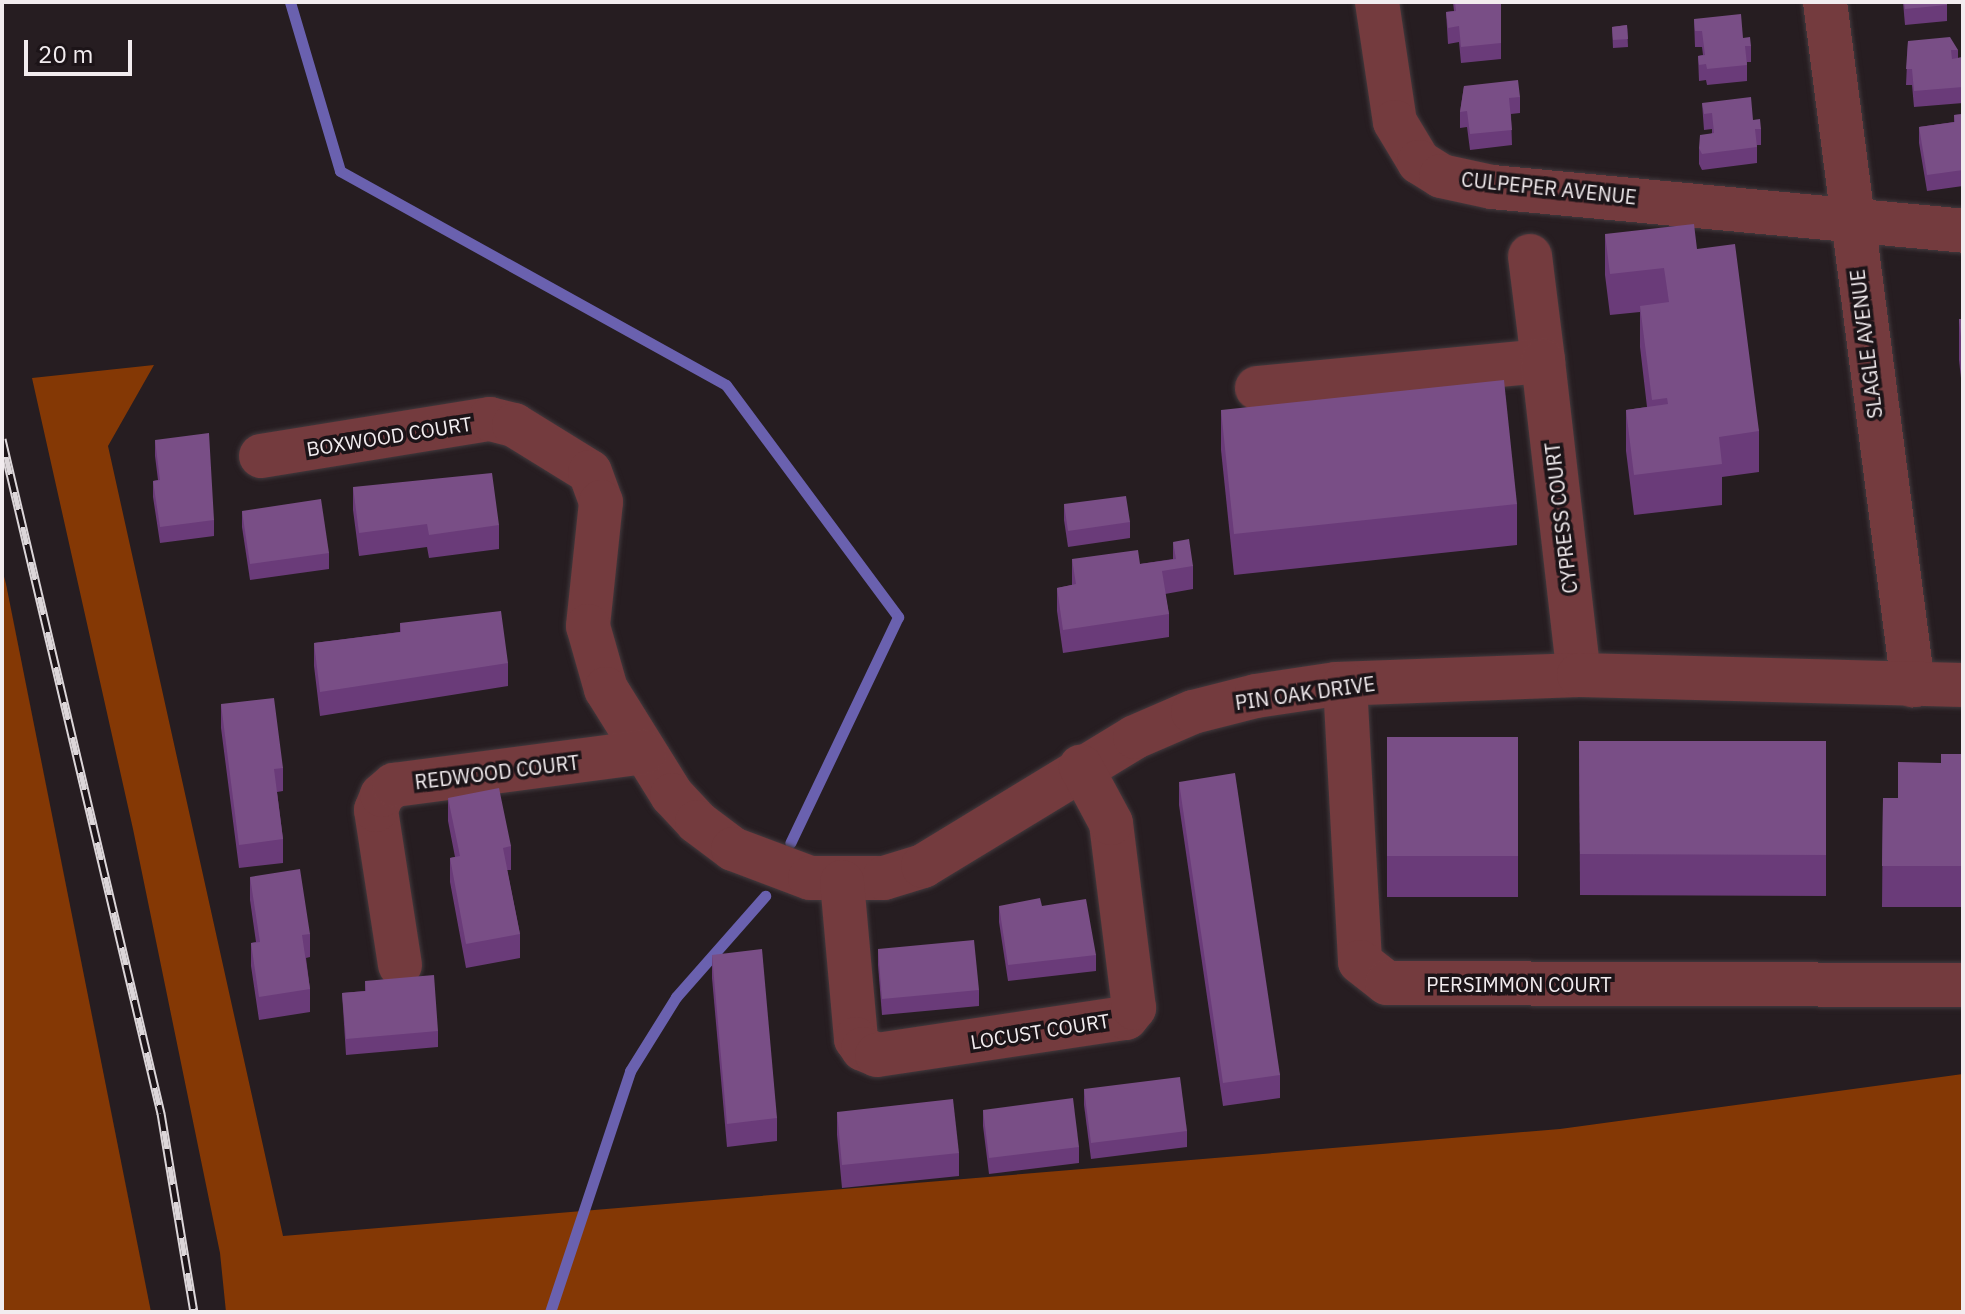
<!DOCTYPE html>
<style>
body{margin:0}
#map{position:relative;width:1965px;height:1314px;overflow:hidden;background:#261d21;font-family:"IBM Plex Sans",sans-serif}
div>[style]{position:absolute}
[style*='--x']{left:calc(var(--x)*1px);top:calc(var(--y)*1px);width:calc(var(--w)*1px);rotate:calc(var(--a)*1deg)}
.forest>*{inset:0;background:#843805}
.stream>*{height:11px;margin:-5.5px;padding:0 5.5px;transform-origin:5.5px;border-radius:5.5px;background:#6a61af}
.roads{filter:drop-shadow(0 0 2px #433a3e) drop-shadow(0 0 2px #433a3e)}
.minor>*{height:44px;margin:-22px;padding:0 22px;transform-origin:22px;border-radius:22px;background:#743b3e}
.rail>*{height:9px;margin-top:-4.5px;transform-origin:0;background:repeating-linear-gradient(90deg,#1c1418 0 18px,#dcd6d9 0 36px);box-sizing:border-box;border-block:2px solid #dcd6d9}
.wall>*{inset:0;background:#6a3b79}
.building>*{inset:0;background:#794e86}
span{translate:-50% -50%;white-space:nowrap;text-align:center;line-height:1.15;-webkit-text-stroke:7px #1c1418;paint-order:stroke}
.street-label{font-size:20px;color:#f2ecef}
.frame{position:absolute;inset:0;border:4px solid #f2ecef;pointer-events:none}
.scale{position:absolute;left:24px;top:40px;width:108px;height:36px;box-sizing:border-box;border:4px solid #f2ecef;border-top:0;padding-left:10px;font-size:24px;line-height:28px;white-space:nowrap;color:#f2ecef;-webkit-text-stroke:6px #1c1418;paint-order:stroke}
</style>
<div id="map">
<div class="forest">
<div style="clip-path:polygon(154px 365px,108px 446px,283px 1236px,1560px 1129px,1963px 1074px,1963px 1312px,226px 1312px,220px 1253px,133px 829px,32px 378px)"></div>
<div style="clip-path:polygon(2px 569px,6px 584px,151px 1312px,2px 1312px)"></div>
</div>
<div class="stream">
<div style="--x:290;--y:2;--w:176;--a:73.5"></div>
<div style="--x:340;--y:171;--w:441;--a:29"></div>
<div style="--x:726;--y:385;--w:289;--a:53.4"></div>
<div style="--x:898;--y:617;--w:250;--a:115.5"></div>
<div style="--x:550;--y:1312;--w:254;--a:-71.6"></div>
<div style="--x:630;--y:1071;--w:87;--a:-58.1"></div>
<div style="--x:676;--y:997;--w:135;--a:-48.6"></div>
</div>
<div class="roads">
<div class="minor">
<div style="--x:1377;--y:2;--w:121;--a:81.5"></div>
<div style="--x:1395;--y:122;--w:47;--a:59"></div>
<div style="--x:1419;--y:162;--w:26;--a:32"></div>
<div style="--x:1441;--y:176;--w:52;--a:12.2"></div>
<div style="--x:1492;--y:187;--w:473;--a:5.3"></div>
<div style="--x:1825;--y:2;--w:689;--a:82.66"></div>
<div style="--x:1530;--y:256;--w:106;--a:82.9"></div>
<div style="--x:1257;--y:388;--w:287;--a:-5.4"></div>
<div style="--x:1543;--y:361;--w:316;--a:83.5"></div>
<div style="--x:261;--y:456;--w:232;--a:-9.2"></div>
<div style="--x:490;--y:419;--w:25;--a:14"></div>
<div style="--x:514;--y:425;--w:89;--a:31.7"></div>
<div style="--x:590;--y:472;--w:32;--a:70"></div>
<div style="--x:601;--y:502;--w:125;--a:96"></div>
<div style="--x:588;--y:626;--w:66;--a:74.1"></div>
<div style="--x:606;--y:689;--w:125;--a:58.1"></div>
<div style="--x:672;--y:795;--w:37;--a:47"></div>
<div style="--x:697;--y:822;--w:45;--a:36.9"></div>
<div style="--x:733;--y:849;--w:82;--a:20.6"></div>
<div style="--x:810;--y:878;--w:74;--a:0"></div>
<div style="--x:884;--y:878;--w:41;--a:-17.1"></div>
<div style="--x:923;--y:866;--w:248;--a:-31.3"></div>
<div style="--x:1135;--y:737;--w:63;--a:-23.3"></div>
<div style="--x:1193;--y:712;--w:65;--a:-14.3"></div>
<div style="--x:1256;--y:696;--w:81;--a:-8.5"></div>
<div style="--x:1336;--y:684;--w:243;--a:-2.1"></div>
<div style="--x:1579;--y:675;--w:384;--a:1.5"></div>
<div style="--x:1345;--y:684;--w:278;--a:86.9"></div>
<div style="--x:1360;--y:962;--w:34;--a:38"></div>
<div style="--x:1387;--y:983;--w:576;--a:0.2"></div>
<div style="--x:842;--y:882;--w:158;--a:84.9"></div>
<div style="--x:856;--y:1039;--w:12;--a:55"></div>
<div style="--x:863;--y:1049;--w:15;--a:23"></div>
<div style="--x:877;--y:1055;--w:252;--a:-8.5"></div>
<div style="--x:1126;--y:1018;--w:13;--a:-51"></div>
<div style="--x:1134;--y:1008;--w:186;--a:-97.1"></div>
<div style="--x:1111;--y:823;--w:64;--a:-118.2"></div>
<div style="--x:400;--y:965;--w:157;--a:-98.8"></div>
<div style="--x:376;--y:810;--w:16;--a:-68"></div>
<div style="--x:382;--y:795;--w:16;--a:-40"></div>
<div style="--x:394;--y:785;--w:252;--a:-7.5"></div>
</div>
</div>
<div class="rail">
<div style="--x:2;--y:439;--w:693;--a:76.73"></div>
<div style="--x:161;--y:1113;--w:202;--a:80.6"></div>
</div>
<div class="wall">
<div style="clip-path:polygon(1453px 2px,1501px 2px,1501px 59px,1461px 63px,1459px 42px,1448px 44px,1446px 12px,1454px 11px)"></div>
<div style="clip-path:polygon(1903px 2px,1947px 2px,1947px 21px,1905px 25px)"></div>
<div style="clip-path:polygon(1694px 19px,1743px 38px,1751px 46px,1751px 62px,1747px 62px,1747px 81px,1707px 85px,1706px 80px,1699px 81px,1698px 56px,1703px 55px,1702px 47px,1695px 47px)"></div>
<div style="clip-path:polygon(1627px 25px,1628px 47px,1613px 48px,1612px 27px)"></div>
<div style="clip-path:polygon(1908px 41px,1958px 50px,1958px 58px,1963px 57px,1963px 103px,1914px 107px,1912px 85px,1906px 85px)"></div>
<div style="clip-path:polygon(1464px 86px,1520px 97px,1520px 113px,1511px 114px,1512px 145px,1470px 150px,1467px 127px,1460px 128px,1460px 112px)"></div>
<div style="clip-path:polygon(1702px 103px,1753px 120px,1761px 129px,1761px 145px,1757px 145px,1757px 163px,1702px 170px,1699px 164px,1699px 148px,1712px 133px,1712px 129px,1704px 130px)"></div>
<div style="clip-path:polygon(1963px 114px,1963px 188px,1963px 186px,1927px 191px,1919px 143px,1919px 127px,1954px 122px,1954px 115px)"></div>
<div style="clip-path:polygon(1605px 234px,1697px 249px,1759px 431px,1759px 472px,1722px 477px,1722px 505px,1634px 515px,1626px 451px,1626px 410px,1647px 407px,1640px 347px,1640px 312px,1610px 315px,1605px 275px)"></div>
<div style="clip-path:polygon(1959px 319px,1963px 319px,1963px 396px,1959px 360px)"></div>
<div style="clip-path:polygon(1221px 410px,1517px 504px,1517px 545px,1234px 575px,1221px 450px)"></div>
<div style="clip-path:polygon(155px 440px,214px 520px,214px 536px,160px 543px,153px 497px,153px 481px,158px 480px,155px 456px)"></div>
<div style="clip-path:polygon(353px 487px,499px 525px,499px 549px,429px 558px,427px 547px,359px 556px,353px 510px)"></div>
<div style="clip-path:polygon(1064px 504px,1130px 522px,1130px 538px,1068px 547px,1064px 520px)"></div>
<div style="clip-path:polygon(242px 511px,329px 553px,329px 569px,250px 580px,242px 527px)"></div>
<div style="clip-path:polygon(1173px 542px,1193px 566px,1193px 589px,1165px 594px,1169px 614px,1169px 637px,1063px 653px,1057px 611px,1057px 588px,1072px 585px,1072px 559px,1140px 564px,1173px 559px)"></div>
<div style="clip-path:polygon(400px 623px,508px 663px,508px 686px,320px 716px,314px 666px,314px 643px,400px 632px)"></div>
<div style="clip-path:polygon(221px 704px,283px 768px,283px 791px,277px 792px,283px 839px,283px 863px,239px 868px,221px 728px)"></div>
<div style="clip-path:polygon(1387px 737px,1518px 737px,1518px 897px,1387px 897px)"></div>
<div style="clip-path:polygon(1579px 741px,1826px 741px,1826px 896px,1580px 895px)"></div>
<div style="clip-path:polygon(1963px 754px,1963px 907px,1882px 907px,1883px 798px,1898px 798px,1941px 763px)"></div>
<div style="clip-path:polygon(1179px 782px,1280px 1075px,1280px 1098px,1223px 1106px,1179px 805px)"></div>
<div style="clip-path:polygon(448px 798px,511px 846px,511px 870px,507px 870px,520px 934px,520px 958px,466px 968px,450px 882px,450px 858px,455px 857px,448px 821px)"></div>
<div style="clip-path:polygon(250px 877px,310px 934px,310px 957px,306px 958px,310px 989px,310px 1012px,259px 1020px,251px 966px,251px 943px,256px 942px,250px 900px)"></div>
<div style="clip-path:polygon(999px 906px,1042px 906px,1096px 955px,1096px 971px,1008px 981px,999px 922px)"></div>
<div style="clip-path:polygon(878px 949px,979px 990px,979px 1006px,882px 1015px,878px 965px)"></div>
<div style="clip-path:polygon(712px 955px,777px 1118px,777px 1141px,727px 1147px,712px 978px)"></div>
<div style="clip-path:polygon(365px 981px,438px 1031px,438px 1047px,346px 1055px,342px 993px,365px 991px)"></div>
<div style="clip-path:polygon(1084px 1089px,1187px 1131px,1187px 1147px,1091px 1159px,1084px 1105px)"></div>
<div style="clip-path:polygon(983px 1110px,1079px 1147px,1079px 1163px,989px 1174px,983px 1126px)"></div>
<div style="clip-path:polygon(837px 1112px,959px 1153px,959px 1176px,842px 1188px,837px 1135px)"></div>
</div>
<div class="building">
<div style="clip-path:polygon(1455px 2px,1501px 2px,1501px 43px,1461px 47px,1459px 26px,1448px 28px,1446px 12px,1456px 11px)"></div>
<div style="clip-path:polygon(1904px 2px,1947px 2px,1947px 5px,1905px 9px)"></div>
<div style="clip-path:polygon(1741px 14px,1743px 38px,1750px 37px,1751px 46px,1745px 46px,1747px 65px,1707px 69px,1706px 64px,1699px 65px,1698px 56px,1705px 55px,1702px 31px,1695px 31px,1694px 19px)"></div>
<div style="clip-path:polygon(1627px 25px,1628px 39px,1613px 40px,1612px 27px)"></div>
<div style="clip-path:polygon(1950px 37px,1958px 50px,1951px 50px,1952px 59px,1963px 57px,1963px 87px,1914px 91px,1912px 69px,1906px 69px,1908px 41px)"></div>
<div style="clip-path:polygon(1518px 80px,1520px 97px,1509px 98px,1512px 130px,1470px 134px,1467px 111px,1460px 112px,1464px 86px)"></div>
<div style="clip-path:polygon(1751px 97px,1753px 120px,1760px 119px,1761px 129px,1755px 129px,1757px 147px,1702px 154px,1699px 148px,1700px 135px,1714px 133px,1712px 113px,1704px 114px,1702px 103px)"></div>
<div style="clip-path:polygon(1963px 114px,1963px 172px,1963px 170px,1927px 175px,1919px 127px,1955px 122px,1954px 115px)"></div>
<div style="clip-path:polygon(1694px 224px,1697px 249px,1735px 244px,1759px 431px,1719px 437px,1722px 464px,1634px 475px,1626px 410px,1668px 404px,1667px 398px,1652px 400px,1640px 306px,1669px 302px,1664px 268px,1610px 274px,1605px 234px)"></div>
<div style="clip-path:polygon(1959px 319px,1963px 319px,1963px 355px)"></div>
<div style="clip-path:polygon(1504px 380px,1517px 504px,1234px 534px,1221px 410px)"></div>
<div style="clip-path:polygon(209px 433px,214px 520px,160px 527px,153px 481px,160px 480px,155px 440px)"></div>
<div style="clip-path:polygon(492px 473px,499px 525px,429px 535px,427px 524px,359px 533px,353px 487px)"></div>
<div style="clip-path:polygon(1126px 496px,1130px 522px,1068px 531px,1064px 504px)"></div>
<div style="clip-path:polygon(321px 499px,329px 553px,250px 564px,242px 511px)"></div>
<div style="clip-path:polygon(1189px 539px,1193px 566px,1162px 571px,1169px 614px,1063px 630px,1057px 588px,1076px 584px,1072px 559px,1138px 550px,1140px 564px,1176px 559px,1173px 542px)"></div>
<div style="clip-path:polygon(501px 611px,508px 663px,320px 692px,314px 643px,401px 632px,400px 623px)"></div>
<div style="clip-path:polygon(274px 698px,283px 768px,274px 769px,283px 839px,239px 845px,221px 704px)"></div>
<div style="clip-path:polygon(1387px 737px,1518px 737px,1518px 856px,1387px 856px)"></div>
<div style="clip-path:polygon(1579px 741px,1826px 741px,1826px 855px,1580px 854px)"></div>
<div style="clip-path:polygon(1941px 754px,1963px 754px,1963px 866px,1882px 866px,1883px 798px,1898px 798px,1898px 762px,1941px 763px)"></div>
<div style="clip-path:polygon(1235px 773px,1280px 1075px,1223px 1083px,1179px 782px)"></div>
<div style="clip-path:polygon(499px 788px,511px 846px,503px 848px,520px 934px,466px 944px,450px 858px,460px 856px,448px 798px)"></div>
<div style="clip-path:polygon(300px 869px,310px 934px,302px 935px,310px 989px,259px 997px,251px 943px,260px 942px,250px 877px)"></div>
<div style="clip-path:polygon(1040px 898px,1042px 906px,1086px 899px,1096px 955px,1008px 965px,999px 906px)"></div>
<div style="clip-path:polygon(974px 940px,979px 990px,882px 999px,878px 949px)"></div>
<div style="clip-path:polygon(762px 949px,777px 1118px,727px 1124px,712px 955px)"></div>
<div style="clip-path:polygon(434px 975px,438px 1031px,346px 1039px,342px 993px,366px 991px,365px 981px)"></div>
<div style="clip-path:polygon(1180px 1077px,1187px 1131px,1091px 1143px,1084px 1089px)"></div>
<div style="clip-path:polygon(1073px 1098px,1079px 1147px,989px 1158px,983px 1110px)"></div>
<div style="clip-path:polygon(953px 1099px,959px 1153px,842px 1165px,837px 1112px)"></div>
</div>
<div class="street-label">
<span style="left:1549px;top:188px;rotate:6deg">CULPEPER AVENUE</span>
<span style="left:1866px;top:344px;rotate:-97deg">SLAGLE AVENUE</span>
<span style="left:389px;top:436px;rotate:-9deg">BOXWOOD COURT</span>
<span style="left:1561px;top:518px;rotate:-97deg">CYPRESS COURT</span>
<span style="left:1305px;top:693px;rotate:-8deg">PIN OAK DRIVE</span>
<span style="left:497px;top:772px;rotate:-7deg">REDWOOD COURT</span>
<span style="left:1519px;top:984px">PERSIMMON COURT</span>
<span style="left:1040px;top:1031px;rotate:-9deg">LOCUST COURT</span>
</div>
<div class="frame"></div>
<div class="scale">20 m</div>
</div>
